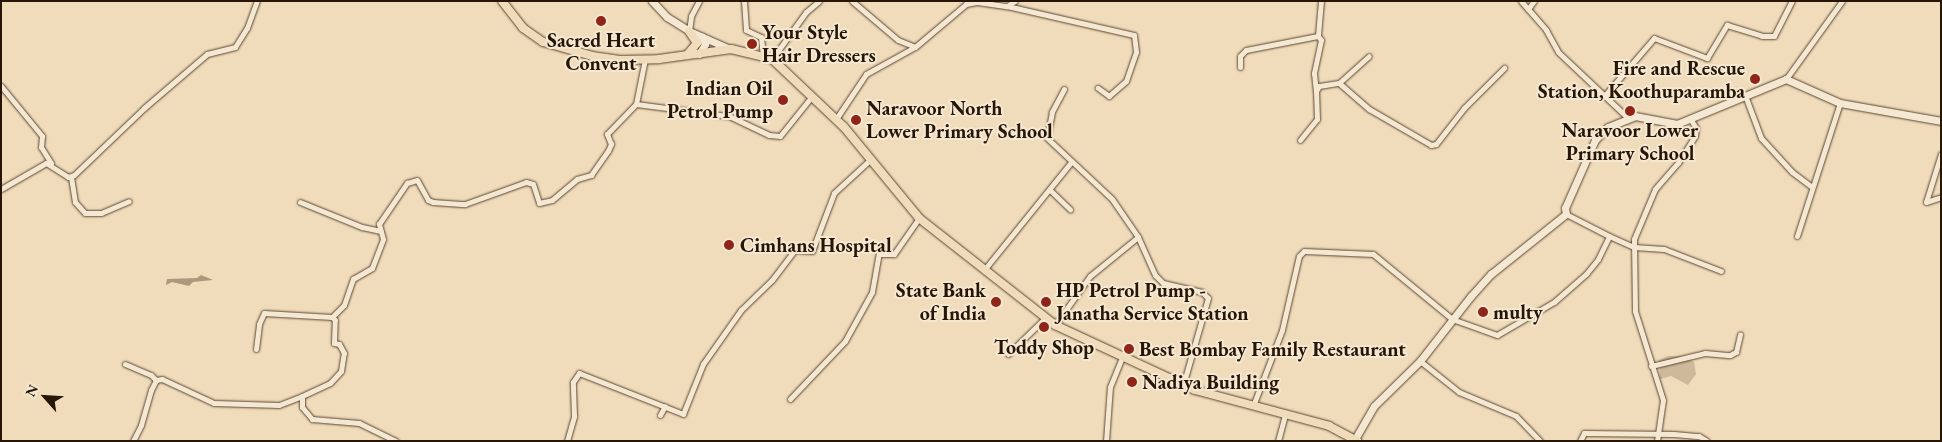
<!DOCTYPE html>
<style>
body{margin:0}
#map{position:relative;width:1942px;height:442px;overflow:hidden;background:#f0dbba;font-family:"EB Garamond",serif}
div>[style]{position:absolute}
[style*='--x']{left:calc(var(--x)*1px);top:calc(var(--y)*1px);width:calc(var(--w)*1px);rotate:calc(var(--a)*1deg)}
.green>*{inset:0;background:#ceb99b}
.water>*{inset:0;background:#ac987c}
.roads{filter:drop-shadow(0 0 1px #594632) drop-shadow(0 0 1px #594632)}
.minor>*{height:5px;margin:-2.5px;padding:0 2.5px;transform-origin:2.5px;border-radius:2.5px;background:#f5e8d2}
.secondary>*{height:7px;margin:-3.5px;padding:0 3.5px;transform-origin:3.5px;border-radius:3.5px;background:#f5e8d2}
.primary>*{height:8px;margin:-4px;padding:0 4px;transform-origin:4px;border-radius:4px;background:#f0dbba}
.dots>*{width:14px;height:14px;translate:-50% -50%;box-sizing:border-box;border:2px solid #f5e8d2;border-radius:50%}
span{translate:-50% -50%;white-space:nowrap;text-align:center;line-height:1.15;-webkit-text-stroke:4px #f5e8d2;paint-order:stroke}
.poi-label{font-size:20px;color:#271505;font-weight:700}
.left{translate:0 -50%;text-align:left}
.right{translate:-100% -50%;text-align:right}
.frame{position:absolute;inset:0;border:2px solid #271505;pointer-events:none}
.north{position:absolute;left:20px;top:372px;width:50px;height:50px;-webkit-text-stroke:4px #f5e8d2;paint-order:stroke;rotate:296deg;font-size:14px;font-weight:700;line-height:20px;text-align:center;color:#271505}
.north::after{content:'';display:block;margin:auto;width:18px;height:22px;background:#271505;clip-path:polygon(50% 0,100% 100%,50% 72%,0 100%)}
</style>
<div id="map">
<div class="green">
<div style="clip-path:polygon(1668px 356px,1685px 356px,1694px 362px,1696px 374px,1688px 385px,1671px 376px,1660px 379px,1659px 360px)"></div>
</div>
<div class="water">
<div style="clip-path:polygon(201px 275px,213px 280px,193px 282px,189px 286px,172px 282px,166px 285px,167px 279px,197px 278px)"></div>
</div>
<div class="roads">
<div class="minor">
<div style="--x:744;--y:1;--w:29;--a:86"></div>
<div style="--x:746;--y:30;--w:17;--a:25"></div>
<div style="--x:761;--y:37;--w:18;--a:84"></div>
<div style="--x:852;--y:1;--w:60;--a:40.3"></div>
<div style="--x:898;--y:40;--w:18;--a:22"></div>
<div style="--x:915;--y:47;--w:67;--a:-40.1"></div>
<div style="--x:966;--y:4;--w:11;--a:-10"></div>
<div style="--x:977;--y:2;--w:30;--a:8"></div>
<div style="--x:1007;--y:6;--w:9;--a:-32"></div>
<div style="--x:1321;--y:1;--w:35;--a:95"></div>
<div style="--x:1318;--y:36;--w:5;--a:53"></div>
<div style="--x:1321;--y:40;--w:34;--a:102"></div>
<div style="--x:1314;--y:73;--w:18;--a:84"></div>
<div style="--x:1316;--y:91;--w:6;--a:-59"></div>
<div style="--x:1319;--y:86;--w:20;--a:-9"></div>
<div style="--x:1339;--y:83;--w:40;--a:-42"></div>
<div style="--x:1521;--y:1;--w:11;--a:49"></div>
<div style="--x:1534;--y:1;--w:10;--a:127"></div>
<div style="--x:1528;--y:9;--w:28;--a:49"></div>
<div style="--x:1546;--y:30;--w:25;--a:61"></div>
<div style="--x:1558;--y:52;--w:96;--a:43.3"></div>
<div style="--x:1007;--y:6;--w:130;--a:12.9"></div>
<div style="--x:1134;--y:35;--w:17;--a:83"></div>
<div style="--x:1136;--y:52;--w:31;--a:109"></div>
<div style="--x:1126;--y:81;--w:23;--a:139"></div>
<div style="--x:1109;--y:96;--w:14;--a:-144"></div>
<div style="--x:689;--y:31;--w:15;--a:-82"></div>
<div style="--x:691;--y:16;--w:17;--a:-62"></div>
<div style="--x:772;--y:59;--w:58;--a:-54.1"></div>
<div style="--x:806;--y:12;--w:17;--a:-40"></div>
<div style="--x:1240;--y:67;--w:11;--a:-90"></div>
<div style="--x:1240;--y:56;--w:8;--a:-45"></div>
<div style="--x:1246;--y:50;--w:73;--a:-11"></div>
<div style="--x:1786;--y:79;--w:96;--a:-54.3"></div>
<div style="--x:1339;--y:83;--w:40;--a:41"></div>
<div style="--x:1369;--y:109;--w:72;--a:30.1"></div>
<div style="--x:1431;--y:145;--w:5;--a:-11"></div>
<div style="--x:1436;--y:144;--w:46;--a:-52.1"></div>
<div style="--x:1464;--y:108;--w:57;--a:-45"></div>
<div style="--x:1;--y:86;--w:65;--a:50.6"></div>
<div style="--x:42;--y:136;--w:11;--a:95"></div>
<div style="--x:41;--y:147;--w:19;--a:58"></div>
<div style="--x:1064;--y:89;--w:26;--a:118"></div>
<div style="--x:1052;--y:112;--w:26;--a:101"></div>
<div style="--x:1047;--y:138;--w:89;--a:43.2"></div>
<div style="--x:1112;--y:199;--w:46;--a:55.6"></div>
<div style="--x:1606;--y:94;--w:74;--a:-49.4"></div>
<div style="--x:1654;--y:38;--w:57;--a:20.7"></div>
<div style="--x:1707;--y:58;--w:39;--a:-59"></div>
<div style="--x:1727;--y:25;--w:37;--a:17"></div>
<div style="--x:1762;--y:36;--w:12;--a:0"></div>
<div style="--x:1774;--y:36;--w:39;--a:-63"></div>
<div style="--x:1746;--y:98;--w:43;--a:69.4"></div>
<div style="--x:1761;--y:138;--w:46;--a:47.6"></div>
<div style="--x:1792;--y:172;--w:25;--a:37"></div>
<div style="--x:636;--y:104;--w:94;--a:7.4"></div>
<div style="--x:729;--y:116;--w:44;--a:25.4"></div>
<div style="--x:769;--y:135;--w:11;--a:5"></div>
<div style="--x:780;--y:136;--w:51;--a:-51.3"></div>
<div style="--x:836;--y:119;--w:54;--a:-56.3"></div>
<div style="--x:866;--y:74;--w:56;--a:-28.9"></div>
<div style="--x:1300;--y:140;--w:27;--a:-51"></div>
<div style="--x:1317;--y:119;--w:28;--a:-92"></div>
<div style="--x:1941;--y:154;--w:50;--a:107.4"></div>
<div style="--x:1926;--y:202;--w:16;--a:-18"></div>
<div style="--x:71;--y:177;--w:25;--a:81"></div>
<div style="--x:75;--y:202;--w:15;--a:48"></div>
<div style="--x:85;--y:213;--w:16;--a:0"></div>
<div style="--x:101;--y:213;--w:30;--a:-23"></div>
<div style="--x:1;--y:189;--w:52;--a:-30"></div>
<div style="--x:46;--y:163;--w:26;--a:32"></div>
<div style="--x:68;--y:177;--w:6;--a:-18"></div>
<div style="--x:74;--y:175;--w:97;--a:-43.7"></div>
<div style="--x:144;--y:108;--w:83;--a:-40.6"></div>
<div style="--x:207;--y:54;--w:29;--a:-14"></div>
<div style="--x:235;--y:47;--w:22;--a:-58"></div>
<div style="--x:247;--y:28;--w:29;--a:-70"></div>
<div style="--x:1050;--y:190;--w:28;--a:44"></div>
<div style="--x:300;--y:202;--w:67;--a:22"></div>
<div style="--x:362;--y:227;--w:19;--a:12"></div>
<div style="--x:1566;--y:214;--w:48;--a:27.1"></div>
<div style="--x:1797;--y:236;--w:140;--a:-72.1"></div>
<div style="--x:984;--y:270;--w:139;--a:-51.1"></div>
<div style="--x:1055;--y:325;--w:60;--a:-54.5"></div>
<div style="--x:1090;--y:276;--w:62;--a:-39.1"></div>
<div style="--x:1138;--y:237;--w:42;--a:65.9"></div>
<div style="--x:1155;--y:275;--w:11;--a:45"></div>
<div style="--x:1163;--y:283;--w:40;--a:13"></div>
<div style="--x:1202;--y:292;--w:8;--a:45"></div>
<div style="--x:1208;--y:298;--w:91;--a:106"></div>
<div style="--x:256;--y:349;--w:25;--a:-83"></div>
<div style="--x:259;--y:324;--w:12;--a:-66"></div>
<div style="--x:264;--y:313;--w:68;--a:3.4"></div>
<div style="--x:1008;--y:354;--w:52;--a:-44.2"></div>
<div style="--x:1420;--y:361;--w:50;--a:38.5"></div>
<div style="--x:1459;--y:392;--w:62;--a:22.8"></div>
<div style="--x:1516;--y:416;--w:35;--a:46"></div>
<div style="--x:125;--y:364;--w:28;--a:23"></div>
<div style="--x:151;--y:375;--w:7;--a:45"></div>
<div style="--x:1651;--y:366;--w:56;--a:-13.5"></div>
<div style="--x:1705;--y:353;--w:25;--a:5"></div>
<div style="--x:1730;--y:355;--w:7;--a:-27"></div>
<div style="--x:1736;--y:352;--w:18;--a:-77"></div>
<div style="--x:302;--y:396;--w:31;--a:-25"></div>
<div style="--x:330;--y:383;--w:16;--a:-47"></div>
<div style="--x:341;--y:371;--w:18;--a:-81"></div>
<div style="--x:344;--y:353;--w:10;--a:-119"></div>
<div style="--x:339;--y:344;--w:5;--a:-169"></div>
<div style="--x:334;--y:343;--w:23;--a:-88"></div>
<div style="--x:335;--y:320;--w:4;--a:-135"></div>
<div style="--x:332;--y:317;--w:17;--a:-45"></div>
<div style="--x:344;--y:305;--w:28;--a:-71"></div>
<div style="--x:353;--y:279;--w:22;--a:-30"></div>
<div style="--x:372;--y:268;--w:31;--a:-69"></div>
<div style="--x:383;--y:239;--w:16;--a:-105"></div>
<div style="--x:379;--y:224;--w:50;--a:-55.7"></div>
<div style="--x:407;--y:183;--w:10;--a:-17"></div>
<div style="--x:417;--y:180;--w:23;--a:61"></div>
<div style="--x:428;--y:200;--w:5;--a:22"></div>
<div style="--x:433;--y:202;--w:32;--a:4"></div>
<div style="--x:465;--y:204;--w:65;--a:-19.8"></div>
<div style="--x:526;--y:182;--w:7;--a:16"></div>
<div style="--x:533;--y:184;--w:20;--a:72"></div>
<div style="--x:539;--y:203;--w:13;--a:-13"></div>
<div style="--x:552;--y:200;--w:33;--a:-40"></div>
<div style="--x:577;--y:179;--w:15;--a:-16"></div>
<div style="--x:591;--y:175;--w:29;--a:-55"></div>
<div style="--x:608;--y:151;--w:8;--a:-67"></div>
<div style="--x:611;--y:144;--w:11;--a:-112"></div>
<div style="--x:607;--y:134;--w:42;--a:-46"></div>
<div style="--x:636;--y:104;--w:46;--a:-78.7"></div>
<div style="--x:790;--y:399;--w:80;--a:-46.5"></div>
<div style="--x:845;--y:341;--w:56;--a:-61.1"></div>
<div style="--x:872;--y:292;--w:39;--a:-80"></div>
<div style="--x:879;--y:254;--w:15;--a:0"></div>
<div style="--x:894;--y:254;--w:44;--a:-55.2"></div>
<div style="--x:1253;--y:406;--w:81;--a:-69.1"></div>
<div style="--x:1282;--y:330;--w:76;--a:-77.1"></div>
<div style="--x:1299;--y:256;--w:7;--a:-45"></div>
<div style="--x:1304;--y:251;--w:69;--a:2.5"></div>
<div style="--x:1373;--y:254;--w:102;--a:39.4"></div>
<div style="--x:1452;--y:319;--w:48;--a:19.6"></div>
<div style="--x:1497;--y:335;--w:66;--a:-30.1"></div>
<div style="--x:1554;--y:302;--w:43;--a:-41.2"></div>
<div style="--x:1586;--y:274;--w:19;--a:-51"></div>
<div style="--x:1598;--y:259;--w:25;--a:-64"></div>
<div style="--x:1609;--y:236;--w:27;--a:24"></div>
<div style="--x:1634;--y:247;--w:30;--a:4"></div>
<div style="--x:1664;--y:249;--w:61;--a:21.1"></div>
<div style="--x:660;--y:415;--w:10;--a:-61"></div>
<div style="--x:133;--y:441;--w:18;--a:-63"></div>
<div style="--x:141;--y:425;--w:36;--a:-74"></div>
<div style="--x:151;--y:390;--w:11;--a:-63"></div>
<div style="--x:156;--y:380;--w:6;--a:-9"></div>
<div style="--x:162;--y:379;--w:57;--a:24.8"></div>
<div style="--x:214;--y:403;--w:65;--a:1.8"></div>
<div style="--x:279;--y:405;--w:25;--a:-21"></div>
<div style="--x:302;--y:396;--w:11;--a:90"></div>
<div style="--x:302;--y:407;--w:16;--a:50"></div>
<div style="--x:312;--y:419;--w:47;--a:4.9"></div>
<div style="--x:359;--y:423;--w:41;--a:25.9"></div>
<div style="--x:567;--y:441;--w:26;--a:-74"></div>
<div style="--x:574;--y:416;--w:34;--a:-92"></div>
<div style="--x:573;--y:382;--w:11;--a:-56"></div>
<div style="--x:579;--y:373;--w:112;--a:21.5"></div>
<div style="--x:683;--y:414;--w:54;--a:-68.2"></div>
<div style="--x:703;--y:364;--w:66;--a:-54.9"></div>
<div style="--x:741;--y:310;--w:43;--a:-44.1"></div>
<div style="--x:772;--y:280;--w:38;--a:-53"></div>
<div style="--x:795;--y:250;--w:17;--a:3"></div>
<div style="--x:812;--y:251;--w:62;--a:-69.2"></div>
<div style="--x:834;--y:193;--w:50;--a:-42.6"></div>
<div style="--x:1106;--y:441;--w:54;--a:-85.8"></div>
<div style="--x:1110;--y:387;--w:32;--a:-68"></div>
<div style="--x:1278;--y:441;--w:28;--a:-75"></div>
<div style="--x:1580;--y:441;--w:9;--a:-63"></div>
<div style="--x:1584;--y:433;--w:90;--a:0.6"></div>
<div style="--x:1674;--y:434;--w:25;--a:5"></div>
<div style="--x:1699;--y:436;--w:9;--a:32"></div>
<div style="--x:1657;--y:441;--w:41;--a:-81.7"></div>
<div style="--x:1663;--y:400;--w:93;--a:-107.5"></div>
<div style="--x:1635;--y:311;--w:72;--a:-90.8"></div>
<div style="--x:1634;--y:239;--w:54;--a:-67.2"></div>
<div style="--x:1655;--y:189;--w:35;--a:-49"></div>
<div style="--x:1678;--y:163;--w:32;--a:-58"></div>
<div style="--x:1695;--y:136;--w:8;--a:-83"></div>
<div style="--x:1696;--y:128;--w:9;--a:-122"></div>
</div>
<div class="secondary">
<div style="--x:652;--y:1;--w:22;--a:47"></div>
<div style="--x:667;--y:17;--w:26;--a:32"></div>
<div style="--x:689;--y:31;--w:45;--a:23.7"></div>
<div style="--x:699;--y:54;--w:12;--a:-59"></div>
<div style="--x:705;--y:44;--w:8;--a:-113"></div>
<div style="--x:1355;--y:439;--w:38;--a:-60"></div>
<div style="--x:1374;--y:406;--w:64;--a:-44.4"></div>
<div style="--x:1420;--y:361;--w:83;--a:-51.9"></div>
<div style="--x:1471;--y:296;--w:30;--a:-48"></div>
<div style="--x:1491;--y:274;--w:96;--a:-38.7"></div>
<div style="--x:1566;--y:214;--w:6;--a:-99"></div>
<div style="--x:1565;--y:208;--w:74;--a:-66.2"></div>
<div style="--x:1595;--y:140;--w:18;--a:-45"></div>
<div style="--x:1608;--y:127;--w:29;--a:-22"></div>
<div style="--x:1635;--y:116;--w:43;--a:10.8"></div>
<div style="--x:1677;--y:124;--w:118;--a:-22.4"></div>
<div style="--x:1786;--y:79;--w:59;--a:24"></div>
<div style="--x:1840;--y:103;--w:103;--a:10.1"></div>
</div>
<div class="primary">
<div style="--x:502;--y:1;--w:34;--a:52"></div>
<div style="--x:523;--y:28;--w:24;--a:35"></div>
<div style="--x:543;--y:42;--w:51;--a:15.9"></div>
<div style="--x:592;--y:56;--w:28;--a:8"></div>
<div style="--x:620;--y:60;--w:39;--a:-1"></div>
<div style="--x:659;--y:59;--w:73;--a:-7.9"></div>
<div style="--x:731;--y:49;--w:42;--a:13.7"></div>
<div style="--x:772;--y:59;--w:99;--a:43.4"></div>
<div style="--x:844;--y:127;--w:118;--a:50.5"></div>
<div style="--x:919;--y:218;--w:173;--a:38.2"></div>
<div style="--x:1055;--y:325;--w:154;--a:24.9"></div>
<div style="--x:1195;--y:390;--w:139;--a:15"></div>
<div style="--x:1329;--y:426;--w:32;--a:28"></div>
<div style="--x:687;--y:55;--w:16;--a:-50"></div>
<div style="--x:697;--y:43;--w:14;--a:-124"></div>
</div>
</div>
<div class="dots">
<div style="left:601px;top:21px;background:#8f2418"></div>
<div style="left:752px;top:44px;background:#8f2418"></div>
<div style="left:1755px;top:79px;background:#8f2418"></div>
<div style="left:783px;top:100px;background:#8f2418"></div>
<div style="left:1630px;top:111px;background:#8f2418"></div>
<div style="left:856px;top:120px;background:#8f2418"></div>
<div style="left:729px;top:245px;background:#8f2418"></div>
<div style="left:996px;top:302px;background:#8f2418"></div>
<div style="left:1046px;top:302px;background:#8f2418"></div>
<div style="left:1483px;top:312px;background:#8f2418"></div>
<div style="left:1044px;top:327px;background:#8f2418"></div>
<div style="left:1129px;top:349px;background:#8f2418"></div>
<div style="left:1132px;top:382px;background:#8f2418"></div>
</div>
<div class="poi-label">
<span class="left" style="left:762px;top:44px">Your Style<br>Hair Dressers</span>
<span style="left:601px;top:52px">Sacred Heart<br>Convent</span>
<span class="right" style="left:1745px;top:80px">Fire and Rescue<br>Station, Koothuparamba</span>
<span class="right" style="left:773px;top:100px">Indian Oil<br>Petrol Pump</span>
<span class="left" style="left:866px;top:120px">Naravoor North<br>Lower Primary School</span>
<span style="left:1630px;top:142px">Naravoor Lower<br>Primary School</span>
<span class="left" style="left:740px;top:245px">Cimhans Hospital</span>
<span class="right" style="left:986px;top:302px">State Bank<br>of India</span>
<span class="left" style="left:1056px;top:302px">HP Petrol Pump -<br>Janatha Service Station</span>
<span class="left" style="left:1493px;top:312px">multy</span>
<span style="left:1044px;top:347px">Toddy Shop</span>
<span class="left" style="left:1139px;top:349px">Best Bombay Family Restaurant</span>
<span class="left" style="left:1142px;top:382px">Nadiya Building</span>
</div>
<div class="frame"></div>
<div class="north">N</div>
</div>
